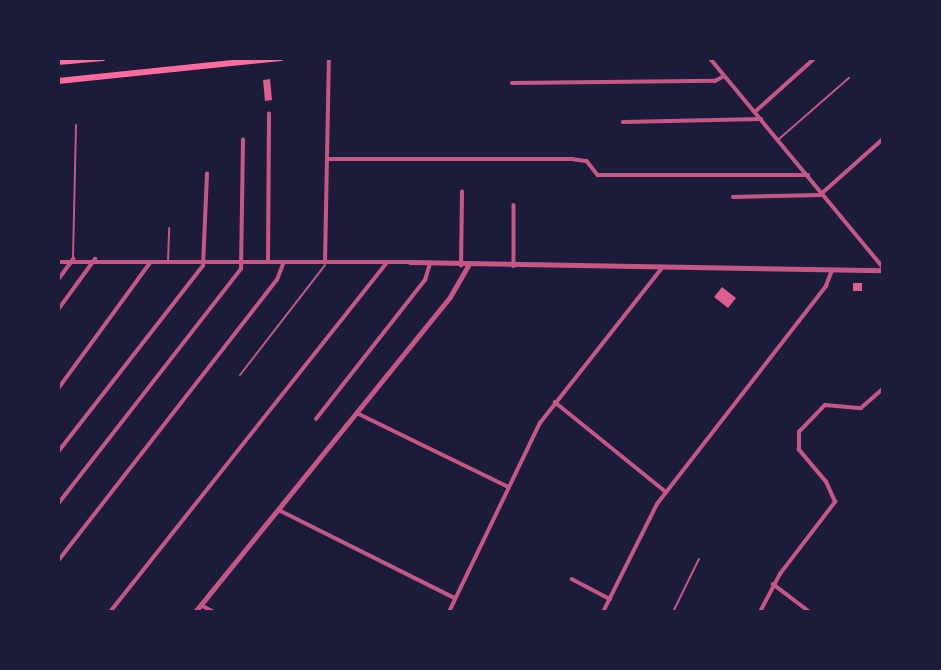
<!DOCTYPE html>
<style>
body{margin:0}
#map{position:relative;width:941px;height:670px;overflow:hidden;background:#1b1b3a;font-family:"PT Sans",sans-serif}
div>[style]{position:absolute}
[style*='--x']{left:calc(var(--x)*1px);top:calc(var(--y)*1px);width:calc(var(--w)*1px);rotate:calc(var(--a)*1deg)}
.building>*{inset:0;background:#dd5f8e}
.service>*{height:2px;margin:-1px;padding:0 1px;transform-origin:1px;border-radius:1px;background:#c65784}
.minor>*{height:3.5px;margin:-1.75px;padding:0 1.75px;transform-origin:1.75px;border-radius:1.75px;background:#c65784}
.tertiary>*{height:4.5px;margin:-2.25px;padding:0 2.25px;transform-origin:2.25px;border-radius:2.25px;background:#c65784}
.primary>*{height:6px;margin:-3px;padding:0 3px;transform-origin:3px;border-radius:3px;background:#ff6b9d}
span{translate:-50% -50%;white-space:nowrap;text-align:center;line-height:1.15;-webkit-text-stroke:5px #1b1b3a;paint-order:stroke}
.frame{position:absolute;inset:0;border:60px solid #1b1b3a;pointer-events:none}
</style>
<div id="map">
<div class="building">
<div style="clip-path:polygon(270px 79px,272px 100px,265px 101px,263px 80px)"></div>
<div style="clip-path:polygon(853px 283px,862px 283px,862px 291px,853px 291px)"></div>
<div style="clip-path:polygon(722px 287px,736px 298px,728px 308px,714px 297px)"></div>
</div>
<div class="service">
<div style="--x:779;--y:139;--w:93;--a:-41.1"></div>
<div style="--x:73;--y:258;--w:133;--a:-88.7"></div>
<div style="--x:168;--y:262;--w:34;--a:-88"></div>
<div style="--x:240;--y:375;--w:139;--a:-52.3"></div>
<div style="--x:673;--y:612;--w:59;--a:-63.9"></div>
</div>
<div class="minor">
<div style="--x:710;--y:58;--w:271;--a:50.4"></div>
<div style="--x:512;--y:83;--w:203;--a:-0.6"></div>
<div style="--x:715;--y:81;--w:10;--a:-29"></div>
<div style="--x:756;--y:111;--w:78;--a:-41.9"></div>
<div style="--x:623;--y:122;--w:138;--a:-1.2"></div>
<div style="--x:328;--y:159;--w:244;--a:0"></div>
<div style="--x:572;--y:159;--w:15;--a:8"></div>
<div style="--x:587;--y:161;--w:18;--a:52"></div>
<div style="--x:598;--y:175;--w:210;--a:0"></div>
<div style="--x:733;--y:197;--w:87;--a:-1.3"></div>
<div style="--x:820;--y:195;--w:84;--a:-41.6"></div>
<div style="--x:514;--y:205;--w:61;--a:90"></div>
<div style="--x:268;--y:262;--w:148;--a:-89.6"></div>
<div style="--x:325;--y:262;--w:204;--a:-88.9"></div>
<div style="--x:461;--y:266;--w:74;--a:-89.2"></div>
<div style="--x:58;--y:280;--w:26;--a:-54"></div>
<div style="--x:58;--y:310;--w:63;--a:-54"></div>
<div style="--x:58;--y:389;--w:156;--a:-53.9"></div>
<div style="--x:555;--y:402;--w:143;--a:39"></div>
<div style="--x:357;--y:413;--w:169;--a:26"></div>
<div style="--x:316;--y:419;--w:177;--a:-51.9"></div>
<div style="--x:425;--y:280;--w:17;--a:-73"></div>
<div style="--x:58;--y:452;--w:236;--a:-52.1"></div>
<div style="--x:203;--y:266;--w:92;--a:-87.5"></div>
<div style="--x:58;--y:504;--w:298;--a:-52.1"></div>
<div style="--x:241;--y:269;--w:129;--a:-89.1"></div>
<div style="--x:279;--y:510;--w:197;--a:26.6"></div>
<div style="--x:58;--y:561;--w:356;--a:-52.1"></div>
<div style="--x:277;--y:280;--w:19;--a:-69"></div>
<div style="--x:572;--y:579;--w:43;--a:27.8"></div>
<div style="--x:773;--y:584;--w:46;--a:37.1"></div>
<div style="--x:201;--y:605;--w:15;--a:28"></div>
<div style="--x:110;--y:612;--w:446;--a:-51.6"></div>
<div style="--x:449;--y:612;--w:210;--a:-64.3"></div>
<div style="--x:540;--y:423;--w:197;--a:-51.8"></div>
<div style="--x:603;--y:612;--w:121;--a:-63.4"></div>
<div style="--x:657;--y:504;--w:276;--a:-52.2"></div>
<div style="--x:826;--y:286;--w:17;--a:-69"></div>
<div style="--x:760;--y:612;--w:43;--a:-62.2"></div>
<div style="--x:780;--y:574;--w:91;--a:-52.6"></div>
<div style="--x:835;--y:502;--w:22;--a:-114"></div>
<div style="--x:826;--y:482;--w:42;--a:-130.2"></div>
<div style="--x:799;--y:450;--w:18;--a:-90"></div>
<div style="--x:799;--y:432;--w:37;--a:-46"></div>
<div style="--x:825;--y:405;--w:36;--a:5"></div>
<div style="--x:861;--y:408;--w:29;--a:-41"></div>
</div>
<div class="tertiary">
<div style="--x:58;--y:262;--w:352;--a:0"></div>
<div style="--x:410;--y:262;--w:473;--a:1"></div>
<div style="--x:195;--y:612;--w:405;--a:-51"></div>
<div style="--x:450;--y:297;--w:36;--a:-60"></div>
</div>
<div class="primary">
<div style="--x:58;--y:62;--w:45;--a:-5.1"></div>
<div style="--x:58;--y:81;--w:224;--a:-5.9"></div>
</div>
<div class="frame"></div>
</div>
